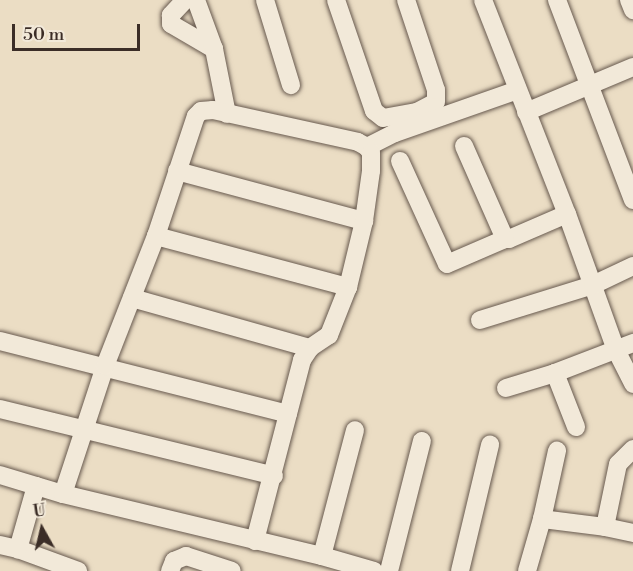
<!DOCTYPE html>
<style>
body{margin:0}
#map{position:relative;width:633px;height:571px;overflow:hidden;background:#ebddc4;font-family:"Libre Bodoni",serif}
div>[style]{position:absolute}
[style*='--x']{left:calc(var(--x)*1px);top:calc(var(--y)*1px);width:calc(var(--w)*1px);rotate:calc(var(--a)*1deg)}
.roads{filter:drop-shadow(0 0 2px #67594e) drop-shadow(0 0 2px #67594e)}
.minor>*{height:18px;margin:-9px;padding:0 9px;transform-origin:9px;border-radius:9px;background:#f2e9d9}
span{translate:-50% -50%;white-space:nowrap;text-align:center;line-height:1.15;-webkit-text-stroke:6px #f2e9d9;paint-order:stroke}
.north{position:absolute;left:12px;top:499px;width:60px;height:60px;-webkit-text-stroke:4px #f2e9d9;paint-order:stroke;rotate:352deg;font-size:16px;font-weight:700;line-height:24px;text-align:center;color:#3b2d27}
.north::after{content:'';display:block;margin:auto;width:21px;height:27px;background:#3b2d27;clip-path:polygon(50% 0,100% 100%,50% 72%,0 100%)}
.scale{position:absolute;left:12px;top:24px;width:128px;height:27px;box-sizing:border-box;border:3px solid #3b2d27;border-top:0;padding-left:8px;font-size:18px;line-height:21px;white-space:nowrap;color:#3b2d27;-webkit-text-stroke:4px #f2e9d9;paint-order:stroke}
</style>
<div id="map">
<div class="roads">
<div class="minor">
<div style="--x:185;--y:0;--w:21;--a:133"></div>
<div style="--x:171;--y:15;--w:9;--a:90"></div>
<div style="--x:171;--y:24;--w:50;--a:30.2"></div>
<div style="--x:196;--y:0;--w:52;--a:69.8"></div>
<div style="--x:214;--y:49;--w:66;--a:78.7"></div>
<div style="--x:265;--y:0;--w:89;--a:73"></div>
<div style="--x:336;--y:0;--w:117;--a:71.1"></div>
<div style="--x:374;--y:111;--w:11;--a:38"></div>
<div style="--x:383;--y:118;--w:35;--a:-10"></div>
<div style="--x:417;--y:112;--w:21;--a:-28"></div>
<div style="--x:436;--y:102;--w:12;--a:-90"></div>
<div style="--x:436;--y:90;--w:95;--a:-108.4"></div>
<div style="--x:483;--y:0;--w:230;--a:68.6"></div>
<div style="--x:567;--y:214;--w:145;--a:70.2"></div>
<div style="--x:616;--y:350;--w:38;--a:63"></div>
<div style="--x:557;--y:0;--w:214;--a:69.2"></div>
<div style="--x:629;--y:0;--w:11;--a:68"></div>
<div style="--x:526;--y:112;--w:116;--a:-22.8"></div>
<div style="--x:464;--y:146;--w:102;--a:66.2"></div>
<div style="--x:505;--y:239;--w:4;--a:0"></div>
<div style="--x:509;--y:239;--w:63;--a:-23.3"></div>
<div style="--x:367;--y:147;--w:31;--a:-27"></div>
<div style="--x:395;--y:133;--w:130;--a:-19.3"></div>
<div style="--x:400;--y:161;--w:113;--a:65.5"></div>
<div style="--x:447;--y:264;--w:63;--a:-23.3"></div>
<div style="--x:177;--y:171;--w:194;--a:15"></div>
<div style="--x:156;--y:236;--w:199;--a:14.9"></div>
<div style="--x:132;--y:298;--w:185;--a:15.7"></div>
<div style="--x:480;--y:320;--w:118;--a:-17.2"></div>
<div style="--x:593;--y:285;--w:44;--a:-25.4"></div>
<div style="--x:0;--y:341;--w:297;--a:14.2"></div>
<div style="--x:555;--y:373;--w:58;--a:68.7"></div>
<div style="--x:506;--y:388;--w:51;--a:-17"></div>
<div style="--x:555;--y:373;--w:84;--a:-21"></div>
<div style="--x:0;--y:409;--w:282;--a:13.7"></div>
<div style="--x:633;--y:449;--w:21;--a:135"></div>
<div style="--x:618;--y:464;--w:64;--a:101.7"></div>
<div style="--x:605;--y:527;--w:29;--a:12"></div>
<div style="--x:0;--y:475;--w:66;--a:16.8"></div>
<div style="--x:63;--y:494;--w:266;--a:13.5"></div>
<div style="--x:322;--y:556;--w:54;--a:16.1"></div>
<div style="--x:36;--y:486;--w:66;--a:105.9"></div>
<div style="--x:18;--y:549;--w:64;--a:20.1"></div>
<div style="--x:63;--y:494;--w:135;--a:-71.8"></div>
<div style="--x:105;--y:366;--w:140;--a:-68.6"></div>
<div style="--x:156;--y:236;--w:126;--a:-71.6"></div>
<div style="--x:196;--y:116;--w:7;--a:-45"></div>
<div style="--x:201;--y:111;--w:12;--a:-5"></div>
<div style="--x:213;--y:110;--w:148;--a:12.4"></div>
<div style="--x:358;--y:142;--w:10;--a:29"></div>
<div style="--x:367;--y:147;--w:7;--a:56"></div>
<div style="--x:371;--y:153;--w:18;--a:90"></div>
<div style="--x:371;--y:171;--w:50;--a:98"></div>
<div style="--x:364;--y:221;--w:68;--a:103.6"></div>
<div style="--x:348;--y:287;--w:52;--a:111.6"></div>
<div style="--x:329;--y:335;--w:23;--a:146"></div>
<div style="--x:310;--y:348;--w:14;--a:124"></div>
<div style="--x:302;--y:360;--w:187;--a:104.6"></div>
<div style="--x:542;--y:519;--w:70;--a:-77.6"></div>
<div style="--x:0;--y:545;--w:18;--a:13"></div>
<div style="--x:322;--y:556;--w:130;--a:-75.3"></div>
<div style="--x:170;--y:571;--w:11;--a:-68"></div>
<div style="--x:174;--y:561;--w:13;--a:-23"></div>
<div style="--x:186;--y:556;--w:48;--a:18.1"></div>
<div style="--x:389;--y:571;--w:134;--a:-75.8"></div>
<div style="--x:460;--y:571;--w:130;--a:-76.6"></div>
<div style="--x:527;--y:571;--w:54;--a:-73.9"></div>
<div style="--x:542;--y:519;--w:64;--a:7.2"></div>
</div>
</div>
<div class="north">U</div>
<div class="scale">50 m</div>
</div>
